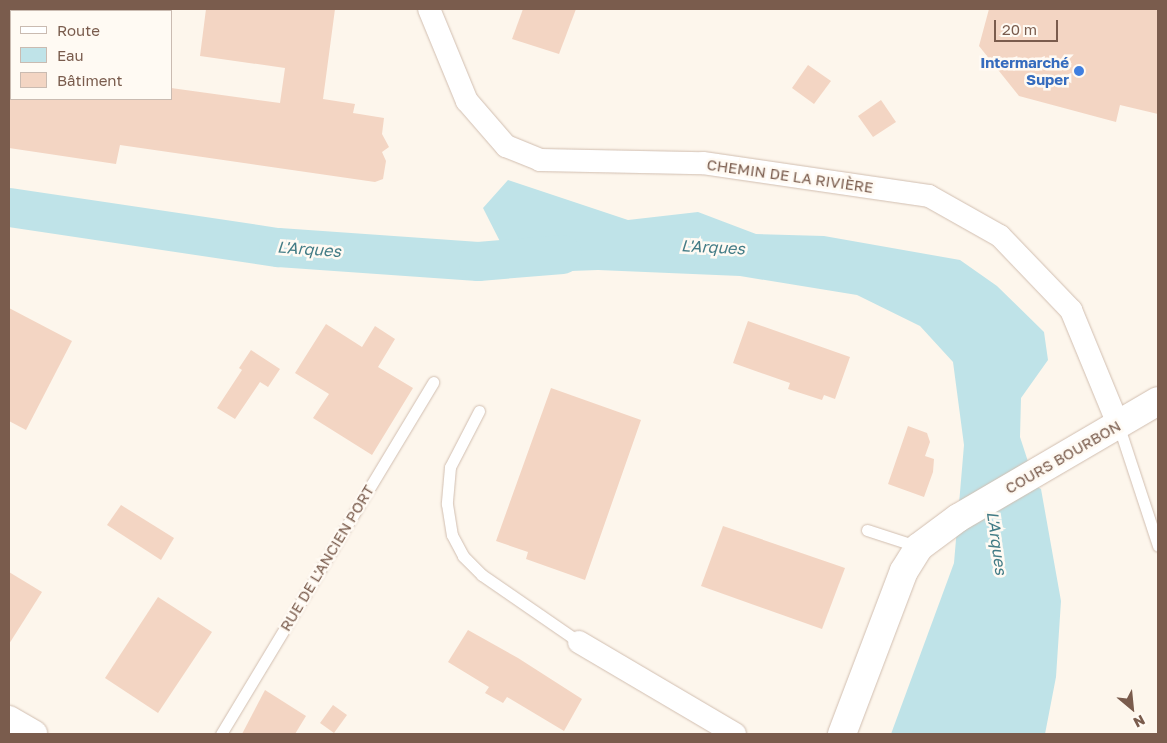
<!DOCTYPE html>
<meta charset="utf-8">
<style>
body{margin:0}
#map{position:relative;width:1167px;height:743px;overflow:hidden;background:#fdf6ec;font-family:"Golos Text",sans-serif}
div>[style]{position:absolute}
[style*='--x']{left:calc(var(--x)*1px);top:calc(var(--y)*1px);width:calc(var(--w)*1px);rotate:calc(var(--a)*1deg)}
.water>*{inset:0;background:#bfe3e8}
.river>*{height:39px;margin:-19.5px;padding:0 19.5px;transform-origin:19.5px;border-radius:19.5px;background:#bfe3e8}
.building>*{inset:0;background:#f3d5c3}
.roads{filter:drop-shadow(0 0 1px #d1beb0) drop-shadow(0 0 1px #d1beb0)}
.service>*{height:11px;margin:-5.5px;padding:0 5.5px;transform-origin:5.5px;border-radius:5.5px;background:#fff}
.minor>*{height:22px;margin:-11px;padding:0 11px;transform-origin:11px;border-radius:11px;background:#fff}
.secondary>*{height:28px;margin:-14px;padding:0 14px;transform-origin:14px;border-radius:14px;background:#fff}
.dots>*{width:14px;height:14px;translate:-50% -50%;box-sizing:border-box;border:2px solid #fffaf3;border-radius:50%}
span{translate:-50% -50%;white-space:nowrap;text-align:center;line-height:1.15;-webkit-text-stroke:5px #fffaf3;paint-order:stroke}
.shop-label{font-size:15px;color:#366cbe;font-weight:700}
.right{translate:-100% -50%;text-align:right}
.street-label{font-size:15px;color:#7a5c4d}
.water-label{font-size:16px;color:#437c86;font-style:italic}
.frame{position:absolute;inset:0;border:10px solid #7a5c4d;pointer-events:none}
.legend{position:absolute;left:10px;top:10px;width:162px;height:90px;box-sizing:border-box;background:#fffaf3;border:1px solid #cabbb1;margin:0;padding:6px 9px;list-style:none;font-size:15px;color:#7a5c4d}
.legend li{display:flex;align-items:center;gap:10px;height:25px}
.legend b{width:25px;border:1px solid #cabbb1}
.north{position:absolute;left:1107px;top:683px;width:50px;height:50px;-webkit-text-stroke:4px #fffaf3;paint-order:stroke;rotate:152deg;font-size:14px;font-weight:700;line-height:20px;text-align:center;color:#7a5c4d}
.north::after{content:'';display:block;margin:auto;width:18px;height:22px;background:#7a5c4d;clip-path:polygon(50% 0,100% 100%,50% 72%,0 100%)}
.scale{position:absolute;left:994px;top:20px;width:64px;height:22px;box-sizing:border-box;border:2px solid #7a5c4d;border-top:0;padding-left:6px;font-size:15px;line-height:18px;white-space:nowrap;color:#7a5c4d;-webkit-text-stroke:4px #fffaf3;paint-order:stroke}
</style>
<div id="map">
<div class="water">
<div style="clip-path:polygon(508px 180px,628px 220px,698px 212px,756px 234px,824px 236px,960px 260px,997px 286px,1044px 332px,1048px 360px,1021px 398px,1020px 437px,1036px 486px,1041px 489px,1061px 601px,1056px 677px,1045px 734px,891px 734px,954px 563px,964px 445px,953px 362px,920px 326px,857px 295px,740px 276px,598px 270px,516px 273px,483px 208px)"></div>
</div>
<div class="river">
<div style="--x:9;--y:207;--w:272;--a:8.5"></div>
<div style="--x:278;--y:247;--w:200;--a:4"></div>
<div style="--x:478;--y:261;--w:84;--a:-4.8"></div>
</div>
<div class="building">
<div style="clip-path:polygon(206px 9px,335px 9px,323px 99px,355px 104px,353px 113px,384px 118px,382px 134px,389px 147px,382px 152px,386px 161px,383px 179px,375px 182px,120px 145px,116px 164px,9px 148px,9px 99px,171px 99px,171px 88px,280px 103px,285px 68px,200px 56px)"></div>
<div style="clip-path:polygon(523px 9px,576px 9px,559px 54px,512px 39px)"></div>
<div style="clip-path:polygon(989px 9px,1158px 9px,1158px 114px,1120px 105px,1116px 122px,1019px 96px,979px 46px)"></div>
<div style="clip-path:polygon(808px 65px,831px 81px,814px 104px,792px 88px)"></div>
<div style="clip-path:polygon(881px 100px,896px 122px,873px 137px,858px 116px)"></div>
<div style="clip-path:polygon(9px 308px,72px 341px,26px 430px,9px 421px)"></div>
<div style="clip-path:polygon(748px 321px,850px 357px,835px 399px,824px 395px,822px 400px,788px 389px,790px 383px,733px 363px)"></div>
<div style="clip-path:polygon(326px 324px,362px 347px,375px 326px,395px 339px,378px 367px,413px 388px,372px 455px,313px 418px,329px 394px,295px 373px)"></div>
<div style="clip-path:polygon(251px 350px,280px 369px,268px 387px,260px 382px,235px 419px,217px 408px,242px 370px,239px 368px)"></div>
<div style="clip-path:polygon(551px 388px,641px 420px,585px 580px,526px 559px,528px 552px,496px 541px)"></div>
<div style="clip-path:polygon(908px 426px,927px 433px,930px 442px,925px 456px,934px 459px,933px 472px,924px 497px,888px 484px)"></div>
<div style="clip-path:polygon(121px 505px,174px 538px,161px 560px,107px 525px)"></div>
<div style="clip-path:polygon(723px 526px,845px 568px,822px 629px,701px 586px)"></div>
<div style="clip-path:polygon(9px 572px,42px 592px,9px 644px)"></div>
<div style="clip-path:polygon(158px 597px,212px 632px,158px 713px,105px 678px)"></div>
<div style="clip-path:polygon(468px 630px,518px 658px,582px 699px,564px 731px,507px 697px,503px 703px,485px 693px,489px 687px,448px 662px)"></div>
<div style="clip-path:polygon(265px 690px,306px 716px,295px 734px,242px 734px)"></div>
<div style="clip-path:polygon(333px 705px,347px 715px,334px 733px,320px 723px)"></div>
</div>
<div class="roads">
<div class="service">
<div style="--x:479;--y:411;--w:63;--a:117.4"></div>
<div style="--x:450;--y:467;--w:37;--a:95"></div>
<div style="--x:447;--y:504;--w:31;--a:81"></div>
<div style="--x:452;--y:535;--w:24;--a:62"></div>
<div style="--x:463;--y:556;--w:27;--a:45"></div>
<div style="--x:482;--y:575;--w:118;--a:34.6"></div>
<div style="--x:1118;--y:424;--w:128;--a:71.8"></div>
<div style="--x:867;--y:530;--w:55;--a:18.1"></div>
<div style="--x:221;--y:734;--w:411;--a:-58.9"></div>
</div>
<div class="minor">
<div style="--x:429;--y:9;--w:100;--a:67.6"></div>
<div style="--x:467;--y:101;--w:60;--a:49.1"></div>
<div style="--x:506;--y:146;--w:37;--a:22"></div>
<div style="--x:540;--y:160;--w:163;--a:1.1"></div>
<div style="--x:703;--y:163;--w:228;--a:8.3"></div>
<div style="--x:929;--y:196;--w:81;--a:29.4"></div>
<div style="--x:1000;--y:236;--w:103;--a:46.2"></div>
<div style="--x:1071;--y:310;--w:123;--a:67.6"></div>
<div style="--x:579;--y:642;--w:181;--a:30.5"></div>
</div>
<div class="secondary">
<div style="--x:9;--y:720;--w:28;--a:30"></div>
<div style="--x:842;--y:734;--w:174;--a:-69.2"></div>
<div style="--x:904;--y:571;--w:28;--a:-58"></div>
<div style="--x:919;--y:547;--w:49;--a:-36.6"></div>
<div style="--x:958;--y:518;--w:232;--a:-30.3"></div>
</div>
</div>
<div class="dots">
<div style="left:1079px;top:71px;background:#3f7fe0"></div>
</div>
<div class="shop-label">
<span class="right" style="left:1069px;top:71px">Intermarché<br>Super</span>
</div>
<div class="street-label">
<span style="left:790px;top:176px;rotate:8deg">CHEMIN DE LA RIVIÈRE</span>
<span style="left:1063px;top:457px;rotate:-30deg">COURS BOURBON</span>
<span style="left:327px;top:558px;rotate:-59deg">RUE DE L'ANCIEN PORT</span>
</div>
<div class="water-label">
<span style="left:713px;top:247px;rotate:3deg">L'Arques</span>
<span style="left:309px;top:249px;rotate:4deg">L'Arques</span>
<span style="left:997px;top:543px;rotate:82deg">L'Arques</span>
</div>
<div class="frame"></div>
<ul class="legend">
<li><b style="height:6px;background:#fff"></b>Route</li>
<li><b style="height:14px;background:#bfe3e8"></b>Eau</li>
<li><b style="height:14px;background:#f3d5c3"></b>Bâtiment</li>
</ul>
<div class="north">N</div>
<div class="scale">20 m</div>
</div>
